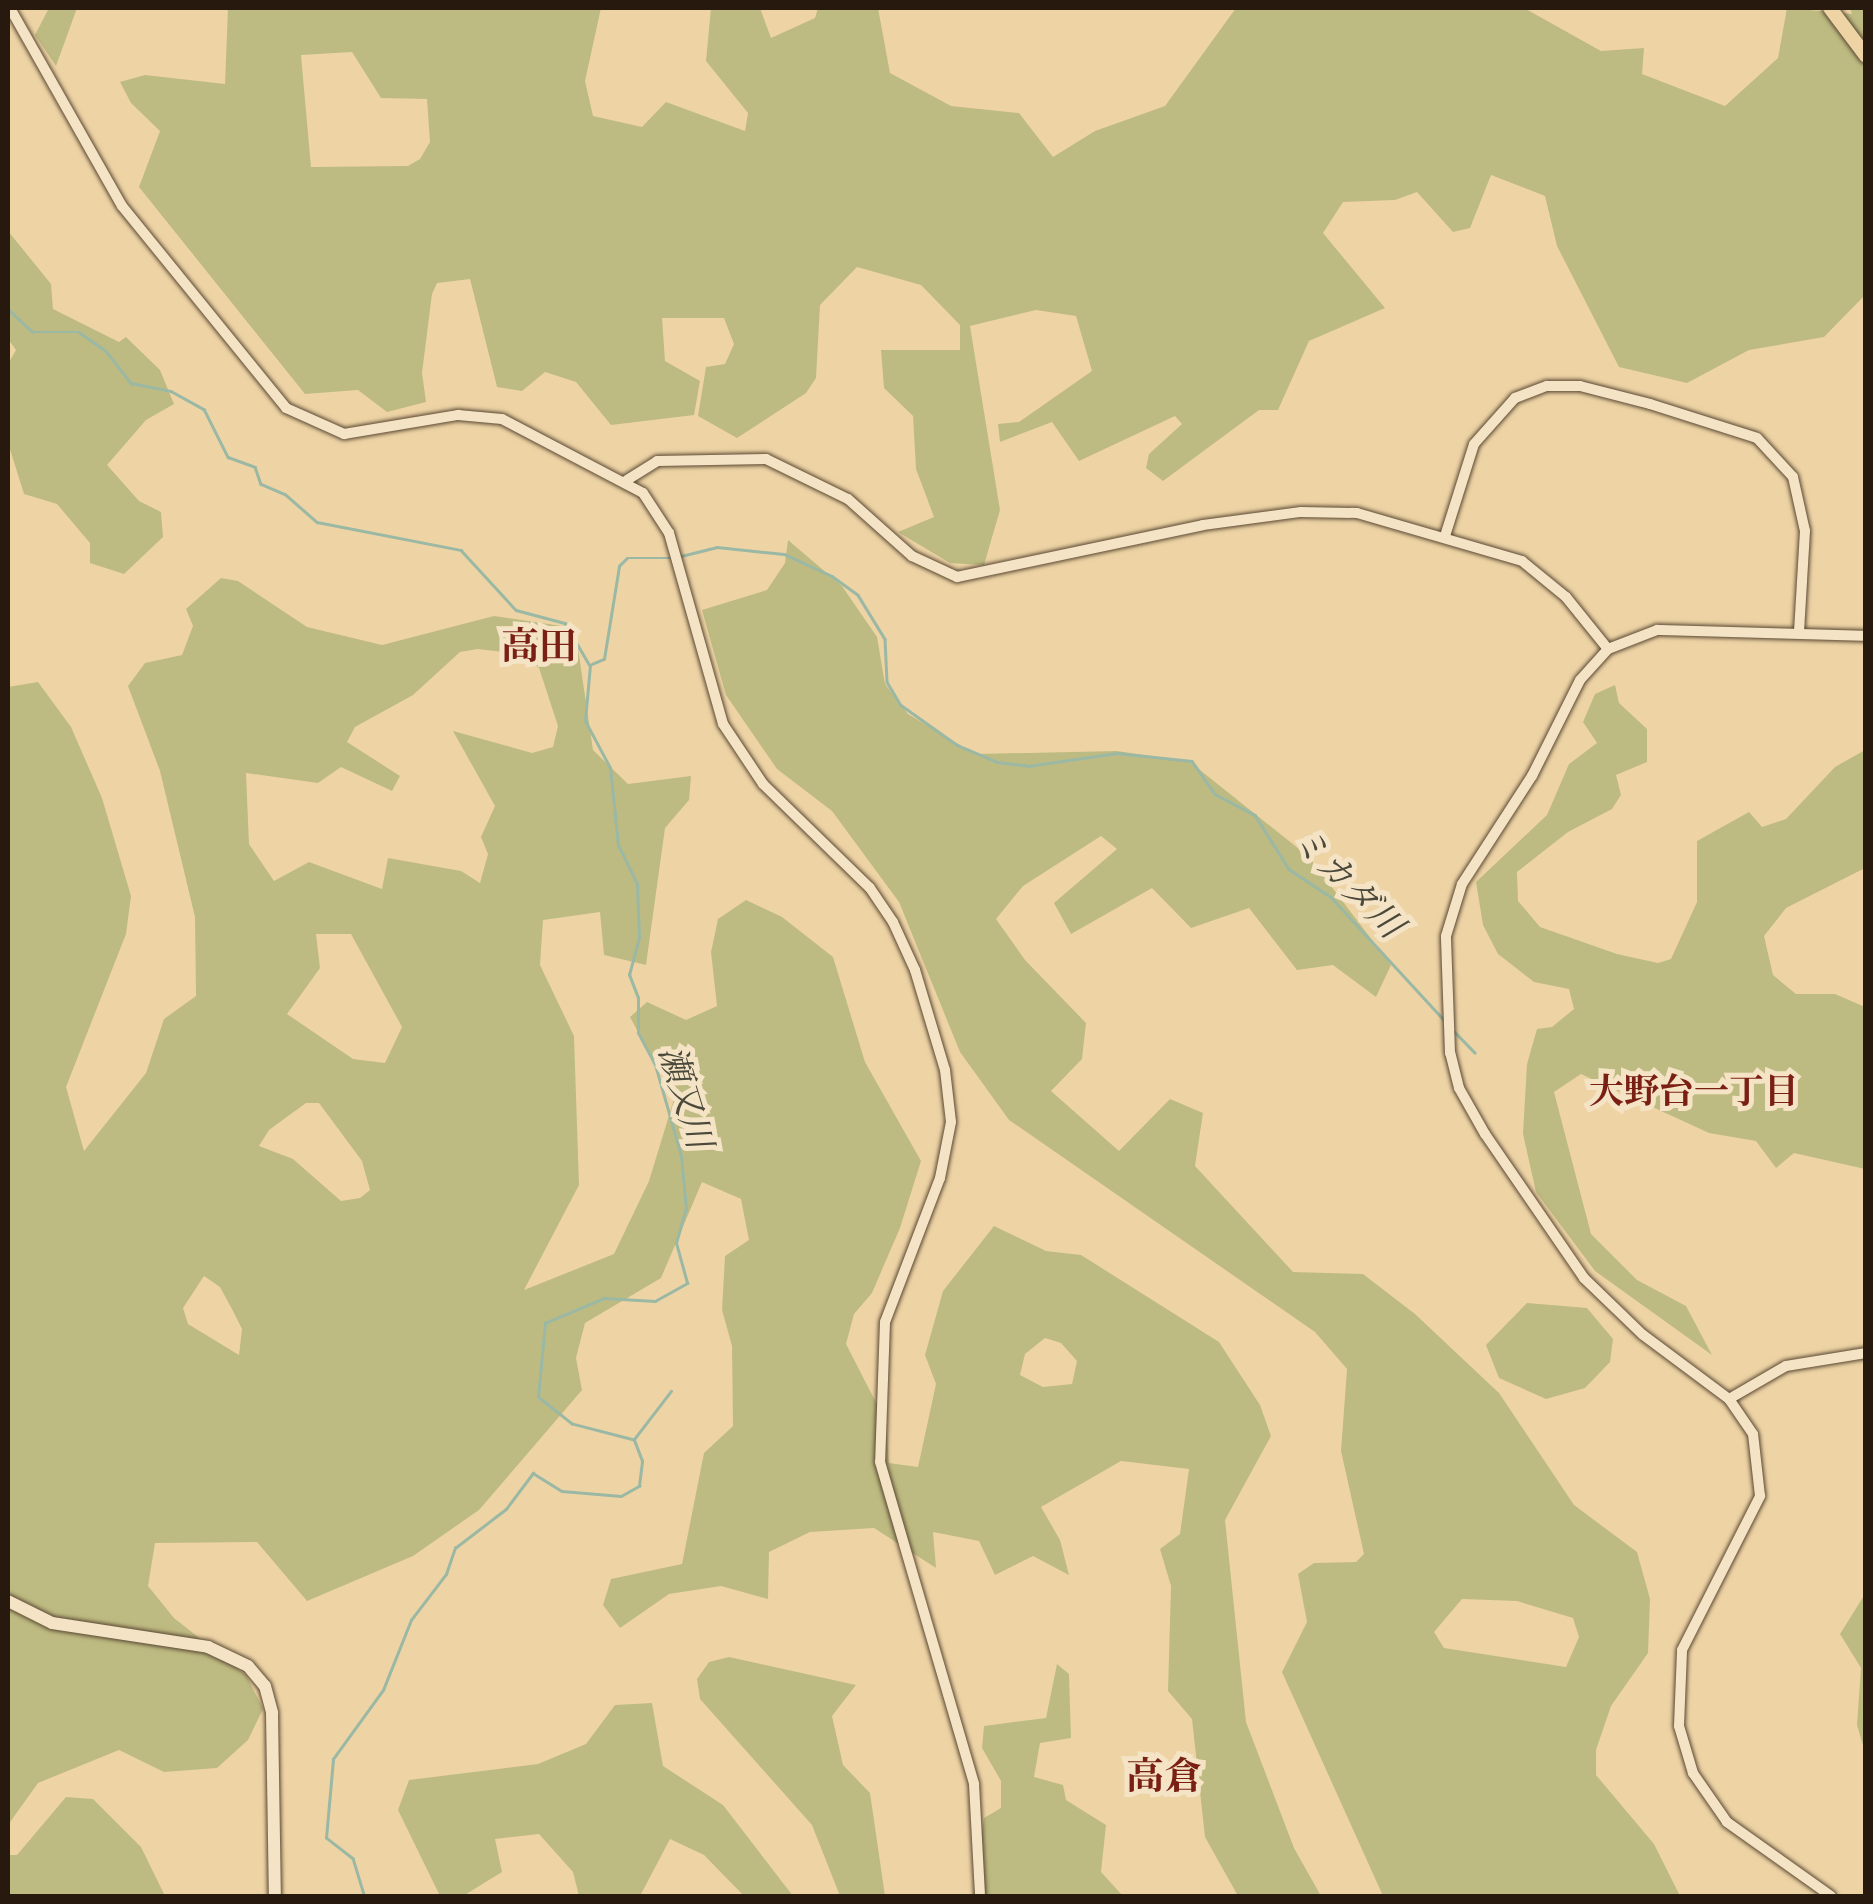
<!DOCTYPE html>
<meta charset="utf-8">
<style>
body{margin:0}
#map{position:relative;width:1873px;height:1904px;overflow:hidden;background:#eed4a5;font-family:"EB Garamond","Noto Serif JP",serif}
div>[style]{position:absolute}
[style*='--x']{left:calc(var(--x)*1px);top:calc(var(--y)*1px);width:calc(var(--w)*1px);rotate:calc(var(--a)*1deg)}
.green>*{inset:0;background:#bebb82}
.stream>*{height:2.5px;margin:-1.25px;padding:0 1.25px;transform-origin:1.25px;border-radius:1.25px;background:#9ab8a4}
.roads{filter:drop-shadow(0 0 2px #5a4834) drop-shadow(0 0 2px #5a4834)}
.tertiary>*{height:10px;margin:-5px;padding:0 5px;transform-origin:5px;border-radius:5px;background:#f4e3c4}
.secondary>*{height:12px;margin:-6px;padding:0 6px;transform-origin:6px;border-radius:6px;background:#f4e3c4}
.primary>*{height:14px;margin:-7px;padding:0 7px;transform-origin:7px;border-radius:7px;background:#eed4a5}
span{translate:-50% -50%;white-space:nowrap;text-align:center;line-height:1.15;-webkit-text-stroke:10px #f4e3c4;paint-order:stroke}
.water-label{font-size:35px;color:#4a493b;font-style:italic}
.neighbourhood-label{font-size:35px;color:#7a1f14;font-weight:700}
.quarter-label{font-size:38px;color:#7a1f14;font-weight:700}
.frame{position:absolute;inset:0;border:10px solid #28190e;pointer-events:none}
</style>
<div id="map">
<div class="green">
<div style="clip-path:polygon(49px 8px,77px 8px,56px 66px,35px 35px)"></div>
<div style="clip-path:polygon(evenodd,228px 8px,601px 8px,585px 81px,593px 116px,642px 127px,666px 102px,745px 131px,748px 113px,706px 61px,711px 8px,760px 8px,771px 38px,815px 18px,818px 8px,878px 8px,890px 73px,951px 106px,1019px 113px,1053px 157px,1095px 131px,1165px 106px,1236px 8px,1524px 8px,1601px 51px,1644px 48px,1642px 74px,1725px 106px,1778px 58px,1787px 8px,1852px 14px,1850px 8px,1865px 8px,1865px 295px,1824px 337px,1749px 350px,1687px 383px,1619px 367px,1557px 246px,1545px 196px,1491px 175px,1470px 228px,1453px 232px,1417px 192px,1395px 200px,1343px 202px,1323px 233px,1385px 308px,1309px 341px,1278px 410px,1259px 410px,1163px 481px,1146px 468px,1149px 454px,1182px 424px,1175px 416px,1079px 461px,1052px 422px,1000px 442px,998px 424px,1019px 422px,1092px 371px,1076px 316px,1036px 310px,970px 326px,1000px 510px,984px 565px,950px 563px,898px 532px,934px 517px,916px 469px,913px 416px,884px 388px,881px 350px,960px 350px,960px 325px,921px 285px,857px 267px,820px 305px,816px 378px,806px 393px,737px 438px,698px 416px,706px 367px,725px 364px,734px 344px,724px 318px,662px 318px,665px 361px,700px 381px,694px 415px,611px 425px,576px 382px,545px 372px,522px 391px,497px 387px,470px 279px,437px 283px,432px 294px,422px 373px,426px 402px,387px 412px,358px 390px,305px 394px,139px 187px,160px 131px,131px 103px,120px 82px,145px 75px,225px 84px,228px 8px,352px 52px,381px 98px,427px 99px,430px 142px,420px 159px,408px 166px,311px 167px,301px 55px,352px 52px)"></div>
<div style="clip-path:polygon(8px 231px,51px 284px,53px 309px,119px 342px,126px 337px,160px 370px,174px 404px,146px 420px,107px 465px,139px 501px,161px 512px,163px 537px,124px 574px,90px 563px,90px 543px,57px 504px,24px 494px,8px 443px,8px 364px,16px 350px,8px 339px)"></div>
<div style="clip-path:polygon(evenodd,788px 540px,842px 586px,877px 637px,885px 684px,908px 714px,975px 754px,1117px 751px,1190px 762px,1309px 857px,1391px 965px,1376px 997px,1333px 965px,1297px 970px,1249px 908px,1191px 928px,1152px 888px,1071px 934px,1054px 903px,1117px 849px,1101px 836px,1023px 886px,996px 919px,1025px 960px,1086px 1023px,1082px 1059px,1051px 1091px,1119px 1151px,1170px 1099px,1203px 1113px,1195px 1166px,1293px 1272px,1363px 1274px,1415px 1314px,1499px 1393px,1574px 1505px,1637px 1552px,1650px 1599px,1648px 1653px,1611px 1706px,1596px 1750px,1596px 1775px,1654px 1844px,1680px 1896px,1383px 1896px,1282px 1672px,1307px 1622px,1298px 1574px,1314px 1563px,1356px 1562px,1364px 1554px,1341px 1451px,1347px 1369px,1315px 1332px,1009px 1120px,960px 1052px,899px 902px,832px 811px,777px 769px,726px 695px,702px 610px,767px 590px,785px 563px,788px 540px,1462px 1599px,1517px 1601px,1573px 1618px,1579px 1637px,1566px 1667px,1444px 1648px,1434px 1632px,1462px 1599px)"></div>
<div style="clip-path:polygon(evenodd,221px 578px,238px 581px,307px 627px,382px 645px,494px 616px,575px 628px,593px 750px,628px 784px,691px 776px,689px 800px,665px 828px,646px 965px,604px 955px,600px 912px,543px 920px,540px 965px,574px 1036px,579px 1185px,524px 1290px,614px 1254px,649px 1181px,674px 1099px,630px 1017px,647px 1002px,686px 1020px,717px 1006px,711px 952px,718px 919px,746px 900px,782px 917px,833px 957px,865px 1062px,921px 1161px,900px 1228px,872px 1293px,854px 1314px,846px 1344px,886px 1422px,889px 1463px,918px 1467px,936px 1384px,925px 1355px,943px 1291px,994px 1226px,1046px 1251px,1081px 1255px,1219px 1342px,1260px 1405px,1271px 1436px,1225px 1520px,1246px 1722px,1294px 1848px,1321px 1896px,1238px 1896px,1205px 1837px,1192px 1719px,1168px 1691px,1171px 1586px,1160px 1549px,1180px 1534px,1189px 1469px,1121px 1461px,1041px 1507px,1060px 1540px,1069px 1575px,1033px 1556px,995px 1575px,979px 1541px,933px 1532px,936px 1568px,874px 1528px,810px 1532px,769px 1552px,768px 1599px,721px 1586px,669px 1594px,620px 1628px,603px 1605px,611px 1579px,682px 1564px,704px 1453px,733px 1426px,732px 1346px,722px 1310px,725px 1256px,749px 1240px,741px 1199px,702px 1182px,661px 1278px,585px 1323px,576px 1358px,582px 1390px,479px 1510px,413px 1556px,307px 1601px,257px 1542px,155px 1543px,148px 1586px,174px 1618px,246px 1675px,263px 1709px,248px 1740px,217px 1768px,164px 1772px,119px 1750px,38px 1783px,8px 1825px,8px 687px,38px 682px,71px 727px,102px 798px,131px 896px,126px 934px,66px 1087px,84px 1151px,146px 1073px,164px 1019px,196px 996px,195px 917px,160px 771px,128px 686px,145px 663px,182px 655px,193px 626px,186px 609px,221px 578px,478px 649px,520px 654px,539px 668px,558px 726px,553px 747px,532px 753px,453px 731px,495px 806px,481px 837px,488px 854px,480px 883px,461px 871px,388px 858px,382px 889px,309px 862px,274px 881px,249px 844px,246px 773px,318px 783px,341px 767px,392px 791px,400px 776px,347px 742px,355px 727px,413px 695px,460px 652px,478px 649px,221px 578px,316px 934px,351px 934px,402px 1027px,385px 1063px,353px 1059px,287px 1014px,320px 968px,316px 934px,221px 578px,306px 1103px,319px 1103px,362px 1161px,370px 1190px,360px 1198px,341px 1201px,293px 1159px,259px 1146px,269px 1130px,306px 1103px,221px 578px,204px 1276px,220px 1287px,233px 1311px,242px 1329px,239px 1355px,188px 1324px,183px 1308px,204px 1276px,221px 578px,1045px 1338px,1061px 1343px,1077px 1361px,1072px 1384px,1043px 1387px,1020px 1375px,1025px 1354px,1045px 1338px)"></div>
<div style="clip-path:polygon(1615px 685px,1619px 703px,1647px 729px,1647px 762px,1616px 775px,1621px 795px,1612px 809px,1568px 832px,1517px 872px,1518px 901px,1540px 927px,1617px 954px,1658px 963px,1671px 959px,1697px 902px,1697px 841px,1749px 812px,1762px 827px,1786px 819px,1835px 767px,1865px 750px,1865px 868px,1786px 908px,1764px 936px,1773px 975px,1796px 994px,1835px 994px,1865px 1007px,1865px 1169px,1794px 1153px,1776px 1168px,1756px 1141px,1709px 1133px,1581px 1074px,1554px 1092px,1591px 1234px,1637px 1280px,1686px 1306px,1712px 1355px,1595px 1271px,1536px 1192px,1523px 1134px,1527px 1064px,1537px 1029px,1552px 1027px,1574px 1009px,1569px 989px,1534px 982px,1498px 954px,1483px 925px,1476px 882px,1547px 815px,1569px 764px,1597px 743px,1583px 722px,1595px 694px)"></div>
<div style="clip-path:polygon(1527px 1303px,1587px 1308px,1613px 1339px,1610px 1362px,1585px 1388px,1546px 1399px,1499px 1378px,1486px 1345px)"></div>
<div style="clip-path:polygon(1865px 1594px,1866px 1594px,1865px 1752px,1857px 1725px,1861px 1668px,1840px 1634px)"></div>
<div style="clip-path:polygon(729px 1657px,856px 1685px,832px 1716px,843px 1765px,870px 1793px,885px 1896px,840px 1896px,812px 1825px,700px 1699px,697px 1679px,709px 1662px)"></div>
<div style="clip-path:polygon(1057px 1664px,1069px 1674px,1071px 1738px,1040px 1743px,1034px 1777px,1063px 1785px,1066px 1800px,1106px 1825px,1101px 1872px,1123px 1896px,973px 1896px,984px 1818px,1001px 1808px,1001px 1781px,982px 1748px,984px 1726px,1046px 1718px)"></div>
<div style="clip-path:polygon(652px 1703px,663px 1766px,723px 1805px,793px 1896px,744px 1896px,704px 1855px,670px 1839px,640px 1896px,579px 1896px,573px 1872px,539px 1834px,495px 1839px,502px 1872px,463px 1896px,440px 1896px,398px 1810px,409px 1780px,538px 1764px,586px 1744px,615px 1705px)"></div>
<div style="clip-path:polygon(66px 1797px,93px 1799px,141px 1847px,165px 1896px,8px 1896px,8px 1855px,17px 1855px)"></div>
</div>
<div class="stream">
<div style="--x:8;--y:309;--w:34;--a:43"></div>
<div style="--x:33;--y:332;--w:46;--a:0"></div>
<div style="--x:79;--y:332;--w:33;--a:35"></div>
<div style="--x:106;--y:351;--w:41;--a:52"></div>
<div style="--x:131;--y:383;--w:41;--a:11.3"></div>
<div style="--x:171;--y:391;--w:38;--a:29"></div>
<div style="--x:204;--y:409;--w:54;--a:63.4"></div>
<div style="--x:228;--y:457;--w:29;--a:20"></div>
<div style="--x:255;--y:467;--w:18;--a:71"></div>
<div style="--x:261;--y:484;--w:26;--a:23"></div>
<div style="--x:285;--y:494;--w:43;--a:41.2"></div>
<div style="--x:317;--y:522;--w:147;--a:11"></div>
<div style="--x:461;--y:550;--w:81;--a:47.5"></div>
<div style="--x:516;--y:610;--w:51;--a:14.9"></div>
<div style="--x:565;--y:623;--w:48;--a:59.7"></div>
<div style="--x:681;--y:556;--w:37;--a:-14"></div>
<div style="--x:717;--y:547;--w:67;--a:6"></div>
<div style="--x:784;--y:554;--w:53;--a:24.6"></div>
<div style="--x:832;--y:576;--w:32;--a:36"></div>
<div style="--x:858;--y:595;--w:52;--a:58.5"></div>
<div style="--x:885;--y:639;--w:43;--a:87.3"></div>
<div style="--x:887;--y:682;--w:27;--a:59"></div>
<div style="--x:901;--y:705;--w:69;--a:35.5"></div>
<div style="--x:957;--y:745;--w:43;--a:23"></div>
<div style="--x:997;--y:762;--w:31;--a:7"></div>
<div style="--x:1028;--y:766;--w:90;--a:-8.3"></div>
<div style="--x:1117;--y:753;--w:75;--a:6.1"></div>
<div style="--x:1192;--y:761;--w:40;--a:55.1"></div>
<div style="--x:1215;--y:794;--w:45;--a:27.7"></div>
<div style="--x:1255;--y:815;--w:64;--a:57.8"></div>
<div style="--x:1289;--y:869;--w:50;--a:33.7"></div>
<div style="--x:1331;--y:897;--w:168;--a:47.4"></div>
<div style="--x:592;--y:664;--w:13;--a:-23"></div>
<div style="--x:604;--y:659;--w:94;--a:-80.8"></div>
<div style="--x:619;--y:566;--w:11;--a:-45"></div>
<div style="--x:627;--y:558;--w:47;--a:0"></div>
<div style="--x:1454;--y:1031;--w:30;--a:46"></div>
<div style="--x:635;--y:1438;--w:59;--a:-52.5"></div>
<div style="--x:364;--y:1896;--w:39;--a:-107"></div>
<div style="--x:353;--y:1859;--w:34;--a:-142"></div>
<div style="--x:326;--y:1838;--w:79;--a:-84.9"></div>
<div style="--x:333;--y:1759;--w:85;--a:-54.1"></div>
<div style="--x:383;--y:1690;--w:75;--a:-68.2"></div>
<div style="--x:411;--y:1620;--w:58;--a:-52.7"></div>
<div style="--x:446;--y:1574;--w:28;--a:-71"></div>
<div style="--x:455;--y:1548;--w:64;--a:-37.4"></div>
<div style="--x:506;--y:1509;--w:45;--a:-53.1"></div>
<div style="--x:533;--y:1473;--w:34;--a:32"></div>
<div style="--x:562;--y:1491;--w:59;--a:4.8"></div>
<div style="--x:621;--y:1496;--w:21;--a:-29"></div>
<div style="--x:639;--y:1486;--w:25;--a:-83"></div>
<div style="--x:642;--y:1461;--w:22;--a:-111"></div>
<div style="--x:634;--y:1440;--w:64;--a:-165.5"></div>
<div style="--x:572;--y:1424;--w:43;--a:-141.5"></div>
<div style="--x:538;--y:1397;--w:74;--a:-84.6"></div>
<div style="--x:545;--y:1323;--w:64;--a:-23"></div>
<div style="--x:604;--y:1298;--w:51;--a:3.4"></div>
<div style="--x:655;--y:1301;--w:37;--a:-29"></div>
<div style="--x:687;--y:1283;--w:41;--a:-105.4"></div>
<div style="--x:676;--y:1243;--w:35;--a:-74"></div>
<div style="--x:686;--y:1209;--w:53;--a:-95.4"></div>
<div style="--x:681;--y:1156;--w:95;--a:-105.9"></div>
<div style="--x:655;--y:1065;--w:36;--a:-118"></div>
<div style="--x:638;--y:1033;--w:35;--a:-90"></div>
<div style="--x:638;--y:998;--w:25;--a:-111"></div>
<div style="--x:629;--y:975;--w:39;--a:-75"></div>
<div style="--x:639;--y:937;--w:53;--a:-92.2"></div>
<div style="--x:637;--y:884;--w:43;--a:-116"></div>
<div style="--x:618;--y:845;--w:77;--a:-95.9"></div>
<div style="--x:610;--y:768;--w:53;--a:-118"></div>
<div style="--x:585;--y:721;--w:56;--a:-84.9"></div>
</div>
<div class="roads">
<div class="tertiary">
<div style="--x:10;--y:8;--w:227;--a:60.5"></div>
<div style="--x:122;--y:206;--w:260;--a:50.9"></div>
<div style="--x:286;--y:408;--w:64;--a:24.1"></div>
<div style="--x:344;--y:434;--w:116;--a:-9.5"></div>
<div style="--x:458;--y:415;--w:44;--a:5.2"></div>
<div style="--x:502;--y:419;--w:159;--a:27.7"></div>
<div style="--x:643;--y:493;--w:48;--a:57"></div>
<div style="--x:669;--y:533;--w:198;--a:74.2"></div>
<div style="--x:723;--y:724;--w:72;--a:56.3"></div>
<div style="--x:763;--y:784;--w:149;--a:44.2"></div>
<div style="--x:870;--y:888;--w:41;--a:55.9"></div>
<div style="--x:893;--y:922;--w:53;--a:65.4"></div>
<div style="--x:915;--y:970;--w:104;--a:73.3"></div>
<div style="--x:945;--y:1070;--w:52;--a:83.4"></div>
<div style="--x:951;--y:1122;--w:57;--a:101.1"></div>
<div style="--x:940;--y:1178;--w:154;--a:110.9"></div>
<div style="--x:885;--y:1322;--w:140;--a:92"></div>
<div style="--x:880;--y:1462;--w:335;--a:73.7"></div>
<div style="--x:974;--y:1784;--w:112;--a:86.9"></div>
<div style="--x:627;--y:480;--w:36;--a:-32"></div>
<div style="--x:657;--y:461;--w:109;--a:-1.1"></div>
<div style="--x:766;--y:459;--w:91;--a:26"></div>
<div style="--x:848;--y:499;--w:86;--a:41.7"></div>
<div style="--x:912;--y:556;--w:50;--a:25"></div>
<div style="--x:957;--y:577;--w:251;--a:-11.9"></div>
<div style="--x:1203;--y:525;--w:99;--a:-7.6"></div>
<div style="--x:1301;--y:512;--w:56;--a:1"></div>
<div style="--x:1357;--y:513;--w:172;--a:16.2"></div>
<div style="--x:1522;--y:561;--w:57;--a:39.3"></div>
<div style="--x:1566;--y:597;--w:67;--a:51.1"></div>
<div style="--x:1445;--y:536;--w:96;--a:-72.5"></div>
<div style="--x:1474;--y:444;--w:62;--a:-48.3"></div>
<div style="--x:1515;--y:398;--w:34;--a:-21"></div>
<div style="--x:1547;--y:386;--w:33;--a:0"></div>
<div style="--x:1580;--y:386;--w:72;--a:14.4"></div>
<div style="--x:1650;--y:404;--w:112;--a:17.6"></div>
<div style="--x:1757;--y:438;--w:53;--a:47.3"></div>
<div style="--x:1793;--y:477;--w:55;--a:77.5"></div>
<div style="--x:1805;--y:531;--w:102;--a:93.4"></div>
<div style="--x:1729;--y:1399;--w:66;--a:-30.1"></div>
<div style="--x:1786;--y:1366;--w:81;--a:-9.2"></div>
<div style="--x:1831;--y:1896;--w:128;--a:-144.6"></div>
<div style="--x:1727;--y:1822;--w:60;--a:-124.8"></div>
<div style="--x:1693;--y:1773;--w:49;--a:-106.6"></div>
<div style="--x:1679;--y:1726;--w:76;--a:-87.7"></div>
<div style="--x:1682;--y:1650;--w:173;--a:-63.1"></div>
<div style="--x:1760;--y:1496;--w:62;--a:-96.4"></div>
<div style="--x:1753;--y:1434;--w:42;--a:-124.4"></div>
<div style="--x:1729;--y:1399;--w:107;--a:-143.3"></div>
<div style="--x:1643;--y:1335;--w:82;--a:-136"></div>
<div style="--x:1584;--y:1278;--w:175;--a:-124.5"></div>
<div style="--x:1485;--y:1134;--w:53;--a:-119.5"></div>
<div style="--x:1459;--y:1088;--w:36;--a:-104"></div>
<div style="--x:1450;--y:1053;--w:117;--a:-92"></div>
<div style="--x:1446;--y:936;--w:54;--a:-72.9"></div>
<div style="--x:1462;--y:884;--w:129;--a:-57.1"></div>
<div style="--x:1532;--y:776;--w:107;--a:-63.4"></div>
<div style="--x:1580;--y:680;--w:42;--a:-47.9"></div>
<div style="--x:1608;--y:649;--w:53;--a:-21.2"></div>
<div style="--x:1657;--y:630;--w:209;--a:1.6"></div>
</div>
<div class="secondary">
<div style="--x:8;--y:1601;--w:49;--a:26.6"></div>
<div style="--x:52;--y:1623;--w:158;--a:8.7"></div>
<div style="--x:208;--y:1647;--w:44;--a:25.4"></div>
<div style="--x:248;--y:1666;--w:26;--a:50"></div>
<div style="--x:265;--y:1686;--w:28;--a:75"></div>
<div style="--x:272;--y:1713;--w:183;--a:89.1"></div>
</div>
<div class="primary">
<div style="--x:1830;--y:8;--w:60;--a:53.1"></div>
</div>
</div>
<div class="water-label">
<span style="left:1348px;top:882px;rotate:45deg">ミカダ川</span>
<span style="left:686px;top:1097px;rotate:73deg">瀬又川</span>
</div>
<div class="neighbourhood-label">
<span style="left:1694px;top:1091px">大野台一丁目</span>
</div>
<div class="quarter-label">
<span style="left:539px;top:646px">高田</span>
<span style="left:1164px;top:1776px">高倉</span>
</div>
<div class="frame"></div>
</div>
